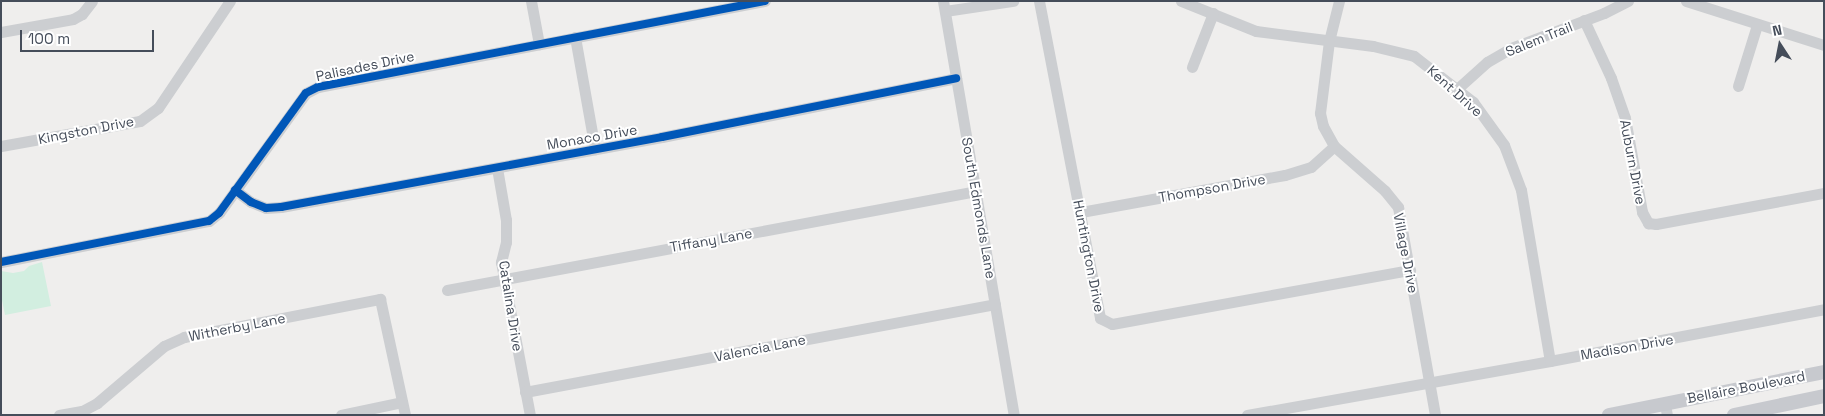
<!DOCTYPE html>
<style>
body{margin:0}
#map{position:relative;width:1825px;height:416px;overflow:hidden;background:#efeeed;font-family:"Space Grotesk",sans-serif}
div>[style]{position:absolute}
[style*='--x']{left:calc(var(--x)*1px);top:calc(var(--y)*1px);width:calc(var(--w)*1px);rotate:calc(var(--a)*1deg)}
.green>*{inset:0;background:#d2eee0}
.minor>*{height:11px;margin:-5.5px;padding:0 5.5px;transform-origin:5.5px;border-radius:5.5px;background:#ccced1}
.major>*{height:14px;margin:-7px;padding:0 7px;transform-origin:7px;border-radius:7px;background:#c7c9ce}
.cycleway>*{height:8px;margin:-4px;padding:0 4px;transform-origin:4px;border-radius:4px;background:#0057b8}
span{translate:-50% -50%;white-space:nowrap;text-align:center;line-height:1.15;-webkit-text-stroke:4px #fff;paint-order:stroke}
.street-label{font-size:14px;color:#454d5a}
.frame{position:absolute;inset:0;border:2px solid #454d5a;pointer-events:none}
.north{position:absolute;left:1755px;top:20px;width:50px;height:50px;-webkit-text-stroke:4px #fff;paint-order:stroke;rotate:349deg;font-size:14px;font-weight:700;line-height:20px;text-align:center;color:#454d5a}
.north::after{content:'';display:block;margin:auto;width:18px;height:22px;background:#454d5a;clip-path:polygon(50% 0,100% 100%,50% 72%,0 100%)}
.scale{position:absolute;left:20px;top:30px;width:134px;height:22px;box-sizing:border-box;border:2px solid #454d5a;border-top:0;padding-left:6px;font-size:15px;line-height:18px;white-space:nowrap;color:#454d5a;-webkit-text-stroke:4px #fff;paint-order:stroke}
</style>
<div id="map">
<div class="green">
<div style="clip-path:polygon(42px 262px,51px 306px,5px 315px,1px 295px,1px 271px,13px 273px,24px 271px,29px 266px)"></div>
</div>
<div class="minor">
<div style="--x:531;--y:1;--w:44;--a:79.5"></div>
<div style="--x:943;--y:1;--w:420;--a:80.3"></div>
<div style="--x:1039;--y:1;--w:323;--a:79.1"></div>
<div style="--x:1100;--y:318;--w:13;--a:27"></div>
<div style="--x:1112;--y:324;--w:303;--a:-10.3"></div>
<div style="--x:1181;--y:1;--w:81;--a:21.8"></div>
<div style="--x:1256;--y:31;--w:118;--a:7.3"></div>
<div style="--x:1373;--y:46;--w:42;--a:13.7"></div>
<div style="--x:1414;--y:56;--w:75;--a:37.9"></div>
<div style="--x:1473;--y:102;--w:53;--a:54.2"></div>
<div style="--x:1504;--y:145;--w:48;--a:69.3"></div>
<div style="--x:1521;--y:190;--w:173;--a:80.4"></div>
<div style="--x:1339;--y:1;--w:41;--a:104"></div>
<div style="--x:1329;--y:41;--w:73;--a:97.1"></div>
<div style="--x:1320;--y:113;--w:13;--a:77"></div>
<div style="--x:1323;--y:126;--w:23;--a:61"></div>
<div style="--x:1334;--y:146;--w:68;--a:41.4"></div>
<div style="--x:1385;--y:191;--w:21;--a:51"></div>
<div style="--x:1398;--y:207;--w:211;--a:79.9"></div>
<div style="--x:1686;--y:1;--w:145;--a:17.7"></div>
<div style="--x:945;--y:11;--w:69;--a:-8.4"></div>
<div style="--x:1584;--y:20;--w:64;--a:65"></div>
<div style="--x:1611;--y:78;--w:42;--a:70.7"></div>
<div style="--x:1625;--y:118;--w:96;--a:79.7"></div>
<div style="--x:1642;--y:212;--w:13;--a:61"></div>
<div style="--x:1648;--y:223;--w:8;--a:7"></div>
<div style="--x:1656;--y:224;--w:171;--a:-10.5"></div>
<div style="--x:1;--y:32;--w:73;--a:-10.2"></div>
<div style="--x:73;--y:19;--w:10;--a:-29"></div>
<div style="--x:82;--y:14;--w:16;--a:-52"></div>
<div style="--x:575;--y:37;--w:114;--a:79.9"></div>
<div style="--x:1192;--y:67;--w:58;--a:-68.7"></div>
<div style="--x:1738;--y:86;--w:64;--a:-72.7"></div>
<div style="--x:1457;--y:89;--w:40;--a:-42"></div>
<div style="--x:1487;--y:62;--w:28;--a:-30"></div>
<div style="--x:1511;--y:48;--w:99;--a:-20.6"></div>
<div style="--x:1604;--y:13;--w:27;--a:-27"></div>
<div style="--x:1;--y:146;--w:141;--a:-10.2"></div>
<div style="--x:140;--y:121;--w:22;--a:-36"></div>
<div style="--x:158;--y:108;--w:129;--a:-56.1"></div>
<div style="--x:497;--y:168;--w:53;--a:80.2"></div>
<div style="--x:506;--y:220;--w:22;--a:90"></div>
<div style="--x:506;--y:242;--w:21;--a:104"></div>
<div style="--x:501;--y:262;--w:156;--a:79.3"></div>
<div style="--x:235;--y:190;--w:20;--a:37"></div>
<div style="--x:251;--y:202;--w:16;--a:22"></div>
<div style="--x:266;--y:208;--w:15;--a:-4"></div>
<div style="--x:281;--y:207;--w:387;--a:-10.4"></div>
<div style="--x:662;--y:137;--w:300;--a:-11.3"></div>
<div style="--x:1081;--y:212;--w:207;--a:-10.3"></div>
<div style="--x:1285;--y:175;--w:27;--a:-17"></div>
<div style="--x:1311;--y:167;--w:31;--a:-42"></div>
<div style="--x:1;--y:262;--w:212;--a:-11.2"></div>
<div style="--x:209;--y:221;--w:13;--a:-39"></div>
<div style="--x:219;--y:213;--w:148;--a:-54.1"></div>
<div style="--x:306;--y:93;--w:13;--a:-27"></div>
<div style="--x:318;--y:87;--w:455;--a:-10.9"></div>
<div style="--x:447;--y:290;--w:538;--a:-10.6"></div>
<div style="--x:525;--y:392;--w:478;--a:-10.6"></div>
<div style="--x:1665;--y:404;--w:11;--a:80"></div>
<div style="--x:59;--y:415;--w:23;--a:-10"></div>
<div style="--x:82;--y:411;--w:17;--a:-28"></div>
<div style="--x:97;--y:403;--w:88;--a:-40.4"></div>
<div style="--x:164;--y:346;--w:22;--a:-24"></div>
<div style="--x:184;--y:337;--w:200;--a:-11"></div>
<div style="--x:380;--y:299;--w:119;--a:77.8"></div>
<div style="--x:341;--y:415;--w:62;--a:-12"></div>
<div style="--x:1247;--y:415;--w:308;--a:-10.1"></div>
<div style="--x:1550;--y:361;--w:279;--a:-10.7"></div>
</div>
<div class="major">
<div style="--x:1609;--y:415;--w:219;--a:-11.3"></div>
<div style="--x:1734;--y:415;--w:92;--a:-11.9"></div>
</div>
<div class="cycleway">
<div style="--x:235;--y:190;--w:20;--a:37"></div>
<div style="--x:251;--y:202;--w:16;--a:22"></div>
<div style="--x:266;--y:208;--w:15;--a:-4"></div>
<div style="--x:281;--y:207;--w:387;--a:-10.4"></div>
<div style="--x:662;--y:137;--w:300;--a:-11.3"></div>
<div style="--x:1;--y:262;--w:212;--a:-11.2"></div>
<div style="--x:209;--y:221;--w:13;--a:-39"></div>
<div style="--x:219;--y:213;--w:148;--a:-54.1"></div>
<div style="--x:306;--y:93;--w:13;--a:-27"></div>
<div style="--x:318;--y:87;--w:455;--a:-10.9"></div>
</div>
<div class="street-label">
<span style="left:1539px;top:39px;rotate:-22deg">Salem Trail</span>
<span style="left:365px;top:66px;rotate:-12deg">Palisades Drive</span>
<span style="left:1455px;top:91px;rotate:42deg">Kent Drive</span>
<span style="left:86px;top:130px;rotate:-11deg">Kingston Drive</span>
<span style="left:592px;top:137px;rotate:-10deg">Monaco Drive</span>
<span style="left:1633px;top:162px;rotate:79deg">Auburn Drive</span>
<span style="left:1212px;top:188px;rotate:-10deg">Thompson Drive</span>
<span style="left:979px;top:208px;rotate:80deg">South Edmonds Lane</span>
<span style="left:711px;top:240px;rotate:-10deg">Tiffany Lane</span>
<span style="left:1406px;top:253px;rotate:79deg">Village Drive</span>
<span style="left:1089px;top:256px;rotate:79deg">Huntington Drive</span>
<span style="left:511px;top:306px;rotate:81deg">Catalina Drive</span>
<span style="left:237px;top:327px;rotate:-11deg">Witherby Lane</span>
<span style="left:1627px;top:347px;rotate:-10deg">Madison Drive</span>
<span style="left:760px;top:348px;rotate:-11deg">Valencia Lane</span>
<span style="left:1746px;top:387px;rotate:-11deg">Bellaire Boulevard</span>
</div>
<div class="frame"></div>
<div class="north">N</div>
<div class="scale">100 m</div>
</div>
